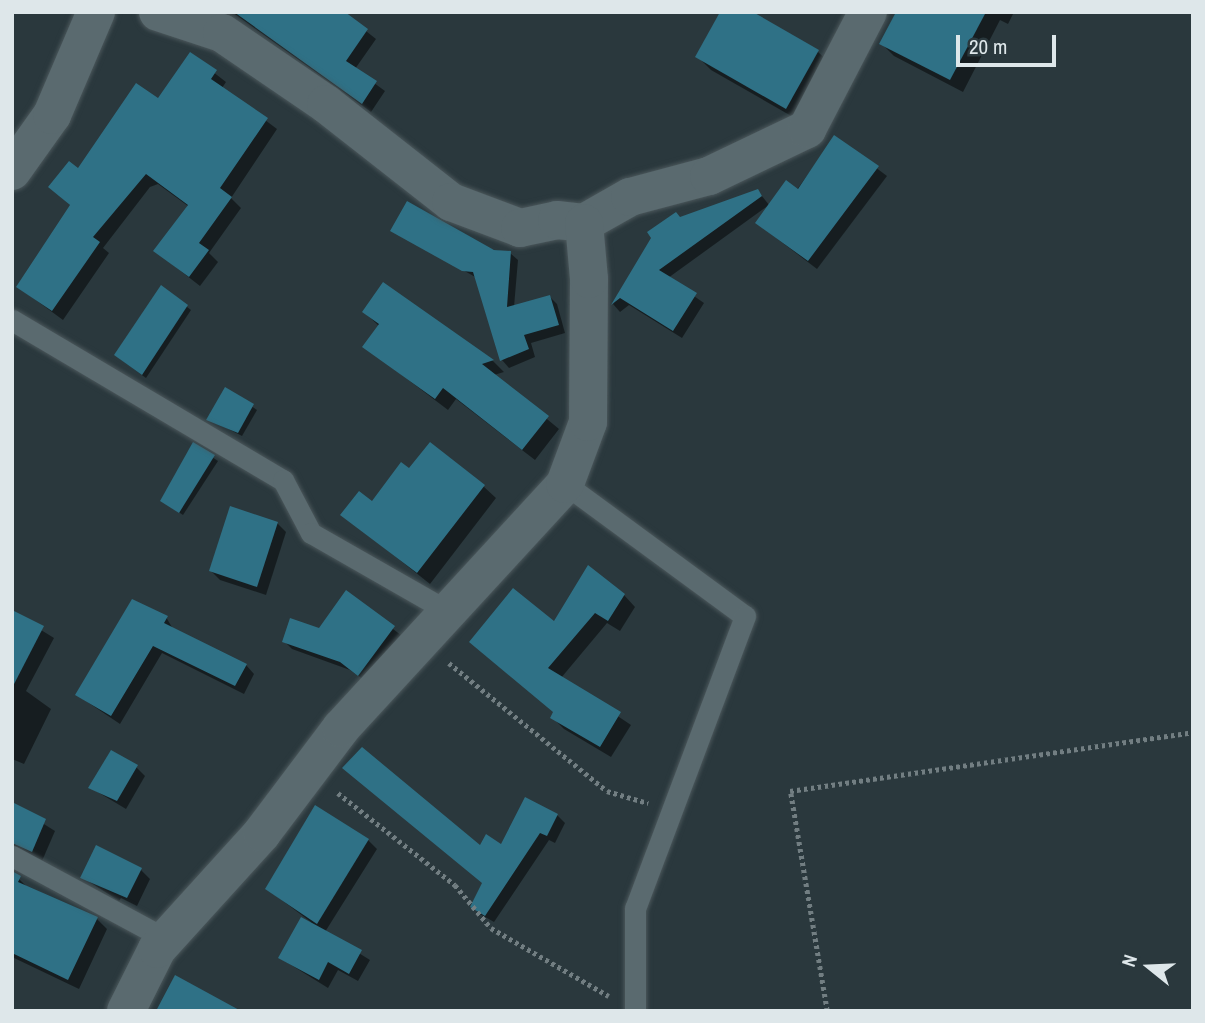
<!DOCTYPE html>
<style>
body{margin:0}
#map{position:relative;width:1205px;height:1023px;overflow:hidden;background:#2a383d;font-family:"Archivo Narrow",sans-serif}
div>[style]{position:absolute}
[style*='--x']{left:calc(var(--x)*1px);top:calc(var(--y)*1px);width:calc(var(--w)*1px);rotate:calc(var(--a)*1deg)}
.shadow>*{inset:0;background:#0007}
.building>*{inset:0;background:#2f7186}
.path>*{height:4.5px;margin-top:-2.25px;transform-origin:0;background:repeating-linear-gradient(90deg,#727e82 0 3.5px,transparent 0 7px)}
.roads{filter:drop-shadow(0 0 2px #4b575b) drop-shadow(0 0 2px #4b575b)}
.service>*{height:21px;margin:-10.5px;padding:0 10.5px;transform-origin:10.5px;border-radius:10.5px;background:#5a6a6f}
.minor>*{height:38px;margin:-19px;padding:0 19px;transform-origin:19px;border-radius:19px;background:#5a6a6f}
span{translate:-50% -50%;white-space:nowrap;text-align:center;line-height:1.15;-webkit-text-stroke:7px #2a383d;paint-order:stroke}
.frame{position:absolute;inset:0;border:14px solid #dee7ea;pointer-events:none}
.north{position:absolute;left:1114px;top:932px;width:70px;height:70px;-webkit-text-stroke:5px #2a383d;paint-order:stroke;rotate:288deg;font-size:19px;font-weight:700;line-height:28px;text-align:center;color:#dee7ea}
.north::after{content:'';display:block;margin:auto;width:24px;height:32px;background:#dee7ea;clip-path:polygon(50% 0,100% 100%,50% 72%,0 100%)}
.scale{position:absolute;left:956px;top:35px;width:100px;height:32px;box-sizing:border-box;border:4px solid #dee7ea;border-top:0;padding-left:9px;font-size:21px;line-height:24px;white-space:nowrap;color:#dee7ea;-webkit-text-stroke:5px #2a383d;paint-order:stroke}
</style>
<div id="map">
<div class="shadow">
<div style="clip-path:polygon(232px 12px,342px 12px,376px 39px,355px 69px,385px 91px,371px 112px)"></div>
<div style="clip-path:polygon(749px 12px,818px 52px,832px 65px,800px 121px,711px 70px,697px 56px)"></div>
<div style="clip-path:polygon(898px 12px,1014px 12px,1008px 24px,1000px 20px,963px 92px,894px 56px,882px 44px)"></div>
<div style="clip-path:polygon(190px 54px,226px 82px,222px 88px,277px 129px,231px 198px,241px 208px,209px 253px,218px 262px,200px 286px,155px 251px,188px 206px,158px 184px,150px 187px,103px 248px,109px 253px,63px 320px,18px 287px,71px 206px,50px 187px,78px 171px,159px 101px)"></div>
<div style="clip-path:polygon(835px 137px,887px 176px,817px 269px,767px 231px)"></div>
<div style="clip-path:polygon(758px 191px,769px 205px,668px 278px,704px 303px,682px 338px,629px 305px,620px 312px,613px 304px,653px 238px,680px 219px)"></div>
<div style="clip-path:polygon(392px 230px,510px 253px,518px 260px,514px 307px,550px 297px,557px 304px,565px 333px,531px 343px,535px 357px,509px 368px,502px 360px,477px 278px)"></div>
<div style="clip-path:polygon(383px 284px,493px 361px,504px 372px,494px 375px,559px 429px,535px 460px,456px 399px,448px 410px,365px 347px,379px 326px,364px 312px)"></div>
<div style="clip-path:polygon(161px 287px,191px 310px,146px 378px,120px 359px)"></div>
<div style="clip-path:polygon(225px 389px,257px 410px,242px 436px,209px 419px)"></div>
<div style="clip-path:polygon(194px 445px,218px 461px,183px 515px,162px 501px)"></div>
<div style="clip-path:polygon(409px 471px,483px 486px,496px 498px,430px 584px,343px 515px,373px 503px)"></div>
<div style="clip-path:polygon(277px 523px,286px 532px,266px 595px,220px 580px,211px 571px)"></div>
<div style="clip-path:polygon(347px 593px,402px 636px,367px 682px,350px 670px,292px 649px,284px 641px,320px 630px)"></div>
<div style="clip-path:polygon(624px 595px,635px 607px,620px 631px,607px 623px,561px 678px,631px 725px,611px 757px,564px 729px,552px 717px,555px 713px,483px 653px)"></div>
<div style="clip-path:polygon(12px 612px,54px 638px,26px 691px,51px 709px,24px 764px,12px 759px)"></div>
<div style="clip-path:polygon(166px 617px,173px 629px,246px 665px,254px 674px,244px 694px,162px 653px,120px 724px,77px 695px)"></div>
<div style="clip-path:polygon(136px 767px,145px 776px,126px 809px,91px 788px)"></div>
<div style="clip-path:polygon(12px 804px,55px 831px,42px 861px,12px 860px)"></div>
<div style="clip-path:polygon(557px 815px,565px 823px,555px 843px,549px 840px,494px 922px,480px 914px,472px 906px,483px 884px,480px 847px,502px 847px)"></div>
<div style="clip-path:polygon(368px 840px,377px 849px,325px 932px,370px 960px,358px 981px,338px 970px,328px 988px,280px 958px,311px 922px,267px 889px)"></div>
<div style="clip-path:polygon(141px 870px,150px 879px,137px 906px,121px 898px,119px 901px,82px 877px)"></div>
<div style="clip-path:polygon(12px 872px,29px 889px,97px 919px,107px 929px,79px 989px,12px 957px)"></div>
</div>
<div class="building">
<div style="clip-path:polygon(234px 12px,345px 12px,368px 29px,346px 61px,377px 81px,362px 104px)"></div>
<div style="clip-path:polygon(720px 12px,753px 12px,819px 50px,786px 109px,695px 57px)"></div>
<div style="clip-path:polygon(896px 12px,986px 12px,950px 80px,879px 44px)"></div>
<div style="clip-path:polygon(190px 52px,217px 70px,211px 79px,268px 118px,220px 188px,232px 197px,199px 243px,209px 250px,189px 277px,153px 251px,188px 205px,146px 174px,93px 237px,100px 242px,52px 311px,16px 287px,70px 205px,48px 187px,69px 161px,78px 168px,136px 83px,158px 98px)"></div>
<div style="clip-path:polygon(834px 135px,879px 166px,808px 261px,755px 223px,786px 180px,798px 189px)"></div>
<div style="clip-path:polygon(758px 189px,762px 196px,659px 270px,697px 293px,673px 331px,620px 298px,611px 305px,651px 238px,647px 232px,676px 212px,680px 217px)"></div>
<div style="clip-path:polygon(407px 201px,494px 250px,511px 251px,507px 307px,550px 295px,559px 325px,524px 335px,529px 349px,500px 361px,473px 272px,462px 271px,390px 231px)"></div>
<div style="clip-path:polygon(383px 282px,494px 360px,482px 364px,549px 416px,522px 450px,443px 388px,435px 399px,362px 347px,379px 324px,362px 312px)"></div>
<div style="clip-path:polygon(161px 285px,188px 305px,142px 375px,114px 355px)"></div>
<div style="clip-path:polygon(225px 387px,254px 404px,238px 433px,206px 420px)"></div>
<div style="clip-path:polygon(193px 442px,215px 455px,179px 513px,160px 501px)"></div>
<div style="clip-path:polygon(430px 442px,485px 485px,417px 573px,340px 515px,359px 491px,372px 501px,401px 462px,409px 468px)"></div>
<div style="clip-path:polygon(230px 506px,278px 522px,257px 587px,209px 571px)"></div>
<div style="clip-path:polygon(588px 565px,625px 594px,608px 621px,595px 613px,548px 668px,621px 712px,600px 747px,550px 718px,553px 712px,469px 642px,513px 588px,554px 621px)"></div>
<div style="clip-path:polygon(346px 590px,395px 626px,358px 676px,340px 662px,282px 642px,290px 618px,319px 628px)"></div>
<div style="clip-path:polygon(132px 599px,168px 616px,164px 623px,247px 664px,235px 686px,153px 646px,111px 716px,75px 695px)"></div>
<div style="clip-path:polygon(12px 610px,44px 626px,12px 688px)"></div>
<div style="clip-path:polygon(362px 747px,480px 845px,486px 834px,501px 844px,525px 797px,558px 814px,547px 836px,540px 833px,485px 916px,470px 907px,482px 883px,342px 768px)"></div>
<div style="clip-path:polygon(111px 750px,138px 765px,117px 801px,88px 788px)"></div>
<div style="clip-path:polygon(12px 802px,46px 819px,32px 852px,12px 843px)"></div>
<div style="clip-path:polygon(315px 805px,369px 839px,317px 924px,265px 889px)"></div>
<div style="clip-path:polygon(96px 845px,142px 868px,127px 898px,80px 878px)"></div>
<div style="clip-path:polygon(12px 871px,21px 876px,18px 882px,98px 917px,68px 980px,12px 953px)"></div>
<div style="clip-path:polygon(301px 917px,362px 950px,349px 974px,328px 962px,319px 980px,278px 958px)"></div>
<div style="clip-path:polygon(175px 975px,241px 1011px,156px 1011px)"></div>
</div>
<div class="path">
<div style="--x:449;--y:663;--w:203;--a:39"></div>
<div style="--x:607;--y:791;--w:43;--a:16.3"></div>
<div style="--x:338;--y:793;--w:149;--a:38.2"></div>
<div style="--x:455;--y:885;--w:56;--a:50.1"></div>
<div style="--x:491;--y:928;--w:136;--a:30"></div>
<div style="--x:827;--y:1011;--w:223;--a:-99.5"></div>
<div style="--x:790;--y:791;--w:407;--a:-8.3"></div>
</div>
<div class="roads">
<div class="service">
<div style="--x:12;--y:320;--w:315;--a:30.6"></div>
<div style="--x:283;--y:480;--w:60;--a:62.2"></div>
<div style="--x:311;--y:533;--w:158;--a:29.7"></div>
<div style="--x:565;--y:484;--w:223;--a:36.3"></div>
<div style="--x:745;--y:616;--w:312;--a:110.6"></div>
<div style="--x:635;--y:908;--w:103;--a:90"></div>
<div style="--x:12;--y:856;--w:175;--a:28.3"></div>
</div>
<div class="minor">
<div style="--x:158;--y:12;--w:67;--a:18.2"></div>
<div style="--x:222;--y:33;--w:126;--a:34.3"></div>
<div style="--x:326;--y:104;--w:159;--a:38.1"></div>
<div style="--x:451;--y:202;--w:74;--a:20.6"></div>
<div style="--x:520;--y:228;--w:38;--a:-12"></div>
<div style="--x:557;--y:220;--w:27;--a:6"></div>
<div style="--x:584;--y:223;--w:53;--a:-29.5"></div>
<div style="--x:630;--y:197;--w:82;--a:-14.9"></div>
<div style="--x:709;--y:176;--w:109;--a:-25.6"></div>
<div style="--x:807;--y:129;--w:132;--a:-62.5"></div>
<div style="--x:12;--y:171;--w:69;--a:-54.5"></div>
<div style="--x:52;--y:115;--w:112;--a:-66.9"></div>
<div style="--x:126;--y:1011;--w:69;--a:-63.4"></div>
<div style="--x:157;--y:949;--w:156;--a:-47.8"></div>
<div style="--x:262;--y:833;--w:131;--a:-53"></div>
<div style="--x:341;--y:728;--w:331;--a:-47.4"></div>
<div style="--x:565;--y:484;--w:66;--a:-69.6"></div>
<div style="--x:588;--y:422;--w:143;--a:-89.6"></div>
<div style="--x:589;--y:279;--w:56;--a:-95.1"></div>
</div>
</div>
<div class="frame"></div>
<div class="north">N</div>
<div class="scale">20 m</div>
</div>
